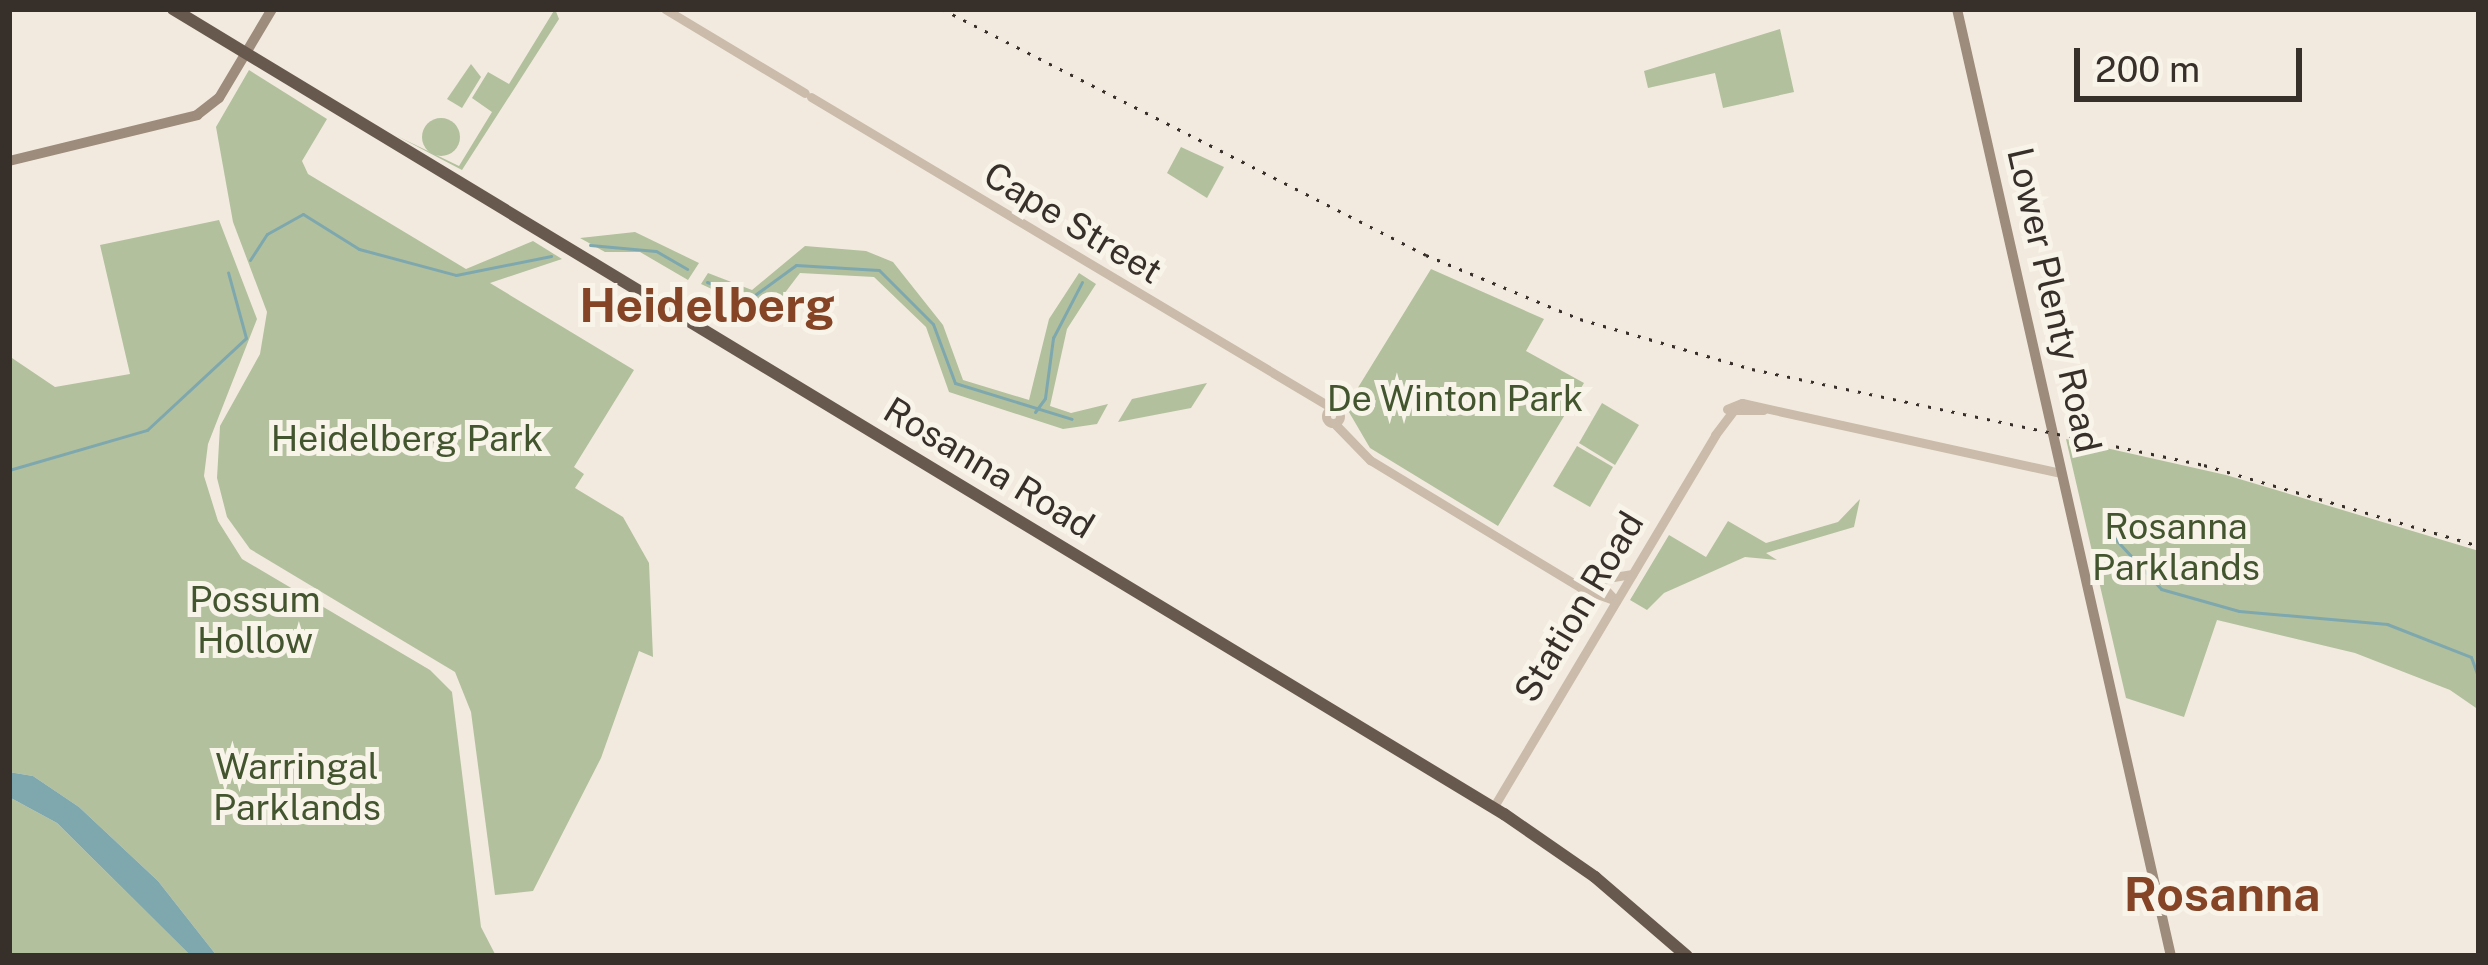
<!DOCTYPE html>
<style>
body{margin:0}
#map{position:relative;width:2488px;height:965px;overflow:hidden;background:#f2eade;font-family:"Public Sans",sans-serif}
div>[style]{position:absolute}
[style*='--x']{left:calc(var(--x)*1px);top:calc(var(--y)*1px);width:calc(var(--w)*1px);rotate:calc(var(--a)*1deg)}
.green>*{inset:0;background:#b2c09e}
.round{border-radius:50%}
.water>*{inset:0;background:#7ea8ae}
.stream>*{height:3px;margin:-1.5px;padding:0 1.5px;transform-origin:1.5px;border-radius:1.5px;background:#7ea8ae}
.tertiary>*{height:9px;margin:-4.5px;padding:0 4.5px;transform-origin:4.5px;border-radius:4.5px;background:#cabbaa}
.tertiary>.ring{margin:-4.5px;padding:0;box-sizing:content-box;background:none;border:9px solid #cabbaa;border-radius:50%}
.secondary>*{height:10px;margin:-5px;padding:0 5px;transform-origin:5px;border-radius:5px;background:#9d8b7b}
.trunk>*{height:12px;margin:-6px;padding:0 6px;transform-origin:6px;border-radius:6px;background:#68594e}
.rail>*{height:3px;margin-top:-1.5px;transform-origin:0;background:repeating-linear-gradient(90deg,#372f29 0 3px,transparent 0 12px)}
span{translate:-50% -50%;white-space:nowrap;text-align:center;line-height:1.15;-webkit-text-stroke:10px #f9f4ea;paint-order:stroke}
.street-label{font-size:36px;color:#372f29}
.park-label{font-size:36px;color:#43552e}
.district-label{font-size:48px;color:#844425;font-weight:700}
.frame{position:absolute;inset:0;border:12px solid #372f29;pointer-events:none}
.scale{position:absolute;left:2074px;top:48px;width:228px;height:54px;box-sizing:border-box;border:6px solid #372f29;border-top:0;padding-left:15px;font-size:36px;line-height:42px;white-space:nowrap;color:#372f29;-webkit-text-stroke:9px #f9f4ea;paint-order:stroke}
</style>
<div id="map">
<div class="green">
<div style="clip-path:polygon(555px 9px,559px 19px,462px 170px,397px 136px,459px 166px,492px 112px,472px 98px,488px 72px,509px 84px)"></div>
<div style="clip-path:polygon(1780px 29px,1794px 92px,1723px 108px,1715px 73px,1648px 88px,1644px 71px)"></div>
<div style="clip-path:polygon(471px 64px,481px 77px,462px 108px,447px 99px)"></div>
<div style="clip-path:polygon(249px 70px,327px 119px,302px 161px,308px 174px,466px 269px,533px 241px,562px 259px,490px 283px,634px 370px,574px 467px,584px 474px,575px 488px,623px 517px,649px 563px,653px 657px,639px 651px,601px 758px,533px 891px,495px 895px,471px 712px,455px 672px,250px 549px,227px 517px,217px 478px,220px 426px,260px 354px,267px 312px,233px 222px,216px 127px)"></div>
<div class="round" style="left:422px;top:118px;width:38px;height:38px"></div>
<div style="clip-path:polygon(1181px 147px,1224px 167px,1207px 198px,1167px 173px)"></div>
<div style="clip-path:polygon(219px 220px,257px 319px,208px 444px,204px 476px,218px 521px,242px 559px,430px 670px,452px 692px,481px 927px,496px 956px,217px 956px,158px 881px,79px 807px,33px 776px,9px 772px,9px 356px,55px 387px,130px 374px,100px 245px)"></div>
<div style="clip-path:polygon(635px 232px,699px 263px,688px 280px,640px 252px,605px 252px,580px 238px)"></div>
<div style="clip-path:polygon(805px 246px,866px 251px,893px 262px,943px 325px,963px 380px,1029px 400px,1049px 319px,1079px 273px,1096px 284px,1067px 329px,1050px 406px,1071px 413px,1108px 404px,1097px 424px,1063px 429px,949px 392px,926px 327px,874px 277px,800px 273px,768px 315px,701px 284px,708px 273px,752px 290px)"></div>
<div style="clip-path:polygon(1431px 269px,1544px 319px,1526px 351px,1584px 383px,1498px 526px,1370px 448px,1346px 407px)"></div>
<div style="clip-path:polygon(1207px 383px,1191px 408px,1118px 422px,1132px 399px)"></div>
<div style="clip-path:polygon(1602px 403px,1639px 425px,1615px 465px,1579px 443px)"></div>
<div style="clip-path:polygon(2066px 439px,2226px 475px,2479px 551px,2479px 710px,2450px 690px,2355px 653px,2217px 620px,2184px 717px,2126px 698px)"></div>
<div style="clip-path:polygon(1577px 446px,1613px 467px,1590px 507px,1553px 486px)"></div>
<div style="clip-path:polygon(1860px 499px,1854px 527px,1766px 553px,1777px 560px,1745px 557px,1664px 593px,1647px 610px,1630px 600px,1669px 535px,1706px 557px,1728px 521px,1766px 543px,1838px 522px)"></div>
<div style="clip-path:polygon(9px 797px,57px 823px,191px 956px,9px 956px)"></div>
</div>
<div class="water">
<div style="clip-path:polygon(9px 772px,33px 776px,79px 807px,158px 881px,217px 956px,191px 956px,57px 823px,9px 797px)"></div>
</div>
<div class="stream">
<div style="--x:590;--y:245;--w:66;--a:5.2"></div>
<div style="--x:656;--y:251;--w:36;--a:30"></div>
<div style="--x:250;--y:260;--w:31;--a:-57"></div>
<div style="--x:267;--y:234;--w:41;--a:-29.1"></div>
<div style="--x:303;--y:214;--w:66;--a:32"></div>
<div style="--x:359;--y:249;--w:100;--a:15"></div>
<div style="--x:456;--y:275;--w:97;--a:-11.3"></div>
<div style="--x:707;--y:282;--w:47;--a:18.4"></div>
<div style="--x:752;--y:297;--w:54;--a:-36"></div>
<div style="--x:796;--y:265;--w:83;--a:3.4"></div>
<div style="--x:879;--y:270;--w:76;--a:45"></div>
<div style="--x:933;--y:324;--w:63;--a:69.6"></div>
<div style="--x:955;--y:383;--w:122;--a:17.1"></div>
<div style="--x:1035;--y:412;--w:17;--a:-54"></div>
<div style="--x:1045;--y:398;--w:61;--a:-82.4"></div>
<div style="--x:1053;--y:338;--w:63;--a:-62.6"></div>
<div style="--x:9;--y:470;--w:144;--a:-16.2"></div>
<div style="--x:147;--y:430;--w:135;--a:-42.9"></div>
<div style="--x:246;--y:338;--w:68;--a:-105.3"></div>
<div style="--x:2109;--y:532;--w:77;--a:47.6"></div>
<div style="--x:2161;--y:589;--w:81;--a:15.8"></div>
<div style="--x:2239;--y:611;--w:149;--a:5"></div>
<div style="--x:2387;--y:624;--w:90;--a:21.4"></div>
<div style="--x:2471;--y:657;--w:23;--a:70"></div>
</div>
<div class="tertiary">
<div style="--x:665;--y:9;--w:163;--a:31"></div>
<div style="--x:811;--y:97;--w:607;--a:30.83"></div>
<div class="ring" style="left:1326px;top:409px;width:5px;height:5px"></div>
<div style="--x:1727;--y:409;--w:16;--a:-22"></div>
<div style="--x:1742;--y:403;--w:327;--a:12.4"></div>
<div style="--x:1334;--y:423;--w:52;--a:45.8"></div>
<div style="--x:1370;--y:460;--w:247;--a:31.2"></div>
<div style="--x:1581;--y:588;--w:37;--a:20"></div>
<div style="--x:1590;--y:581;--w:43;--a:-9.5"></div>
<div style="--x:1577;--y:582;--w:26;--a:11"></div>
<div style="--x:1603;--y:587;--w:19;--a:47"></div>
<div style="--x:1493;--y:808;--w:434;--a:-59.2"></div>
<div style="--x:1715;--y:435;--w:31;--a:-53"></div>
<div style="--x:1734;--y:410;--w:29;--a:0"></div>
</div>
<div class="secondary">
<div style="--x:1957;--y:9;--w:971;--a:77.27"></div>
<div style="--x:9;--y:161;--w:194;--a:-13.7"></div>
<div style="--x:197;--y:115;--w:28;--a:-38"></div>
<div style="--x:219;--y:98;--w:104;--a:-59.2"></div>
</div>
<div class="trunk">
<div style="--x:173;--y:9;--w:1556;--a:31.17"></div>
<div style="--x:1504;--y:814;--w:111;--a:34.7"></div>
<div style="--x:1595;--y:877;--w:121;--a:40.7"></div>
</div>
<div class="rail">
<div style="--x:942;--y:9;--w:543;--a:26.94"></div>
<div style="--x:1426;--y:255;--w:167;--a:22.6"></div>
<div style="--x:1580;--y:319;--w:179;--a:16.2"></div>
<div style="--x:1752;--y:369;--w:462;--a:12"></div>
<div style="--x:2204;--y:465;--w:287;--a:16.4"></div>
</div>
<div class="street-label">
<span style="left:1073px;top:223px;rotate:31deg">Cape Street</span>
<span style="left:2054px;top:300px;rotate:77deg">Lower Plenty Road</span>
<span style="left:989px;top:468px;rotate:31deg">Rosanna Road</span>
<span style="left:1579px;top:607px;rotate:-59deg">Station Road</span>
</div>
<div class="park-label">
<span style="left:1455px;top:399px">De Winton Park</span>
<span style="left:407px;top:439px">Heidelberg Park</span>
<span style="left:2176px;top:547px">Rosanna<br>Parklands</span>
<span style="left:255px;top:620px">Possum<br>Hollow</span>
<span style="left:297px;top:787px">Warringal<br>Parklands</span>
</div>
<div class="district-label">
<span style="left:707px;top:305px">Heidelberg</span>
<span style="left:2222px;top:894px">Rosanna</span>
</div>
<div class="frame"></div>
<div class="scale">200 m</div>
</div>
